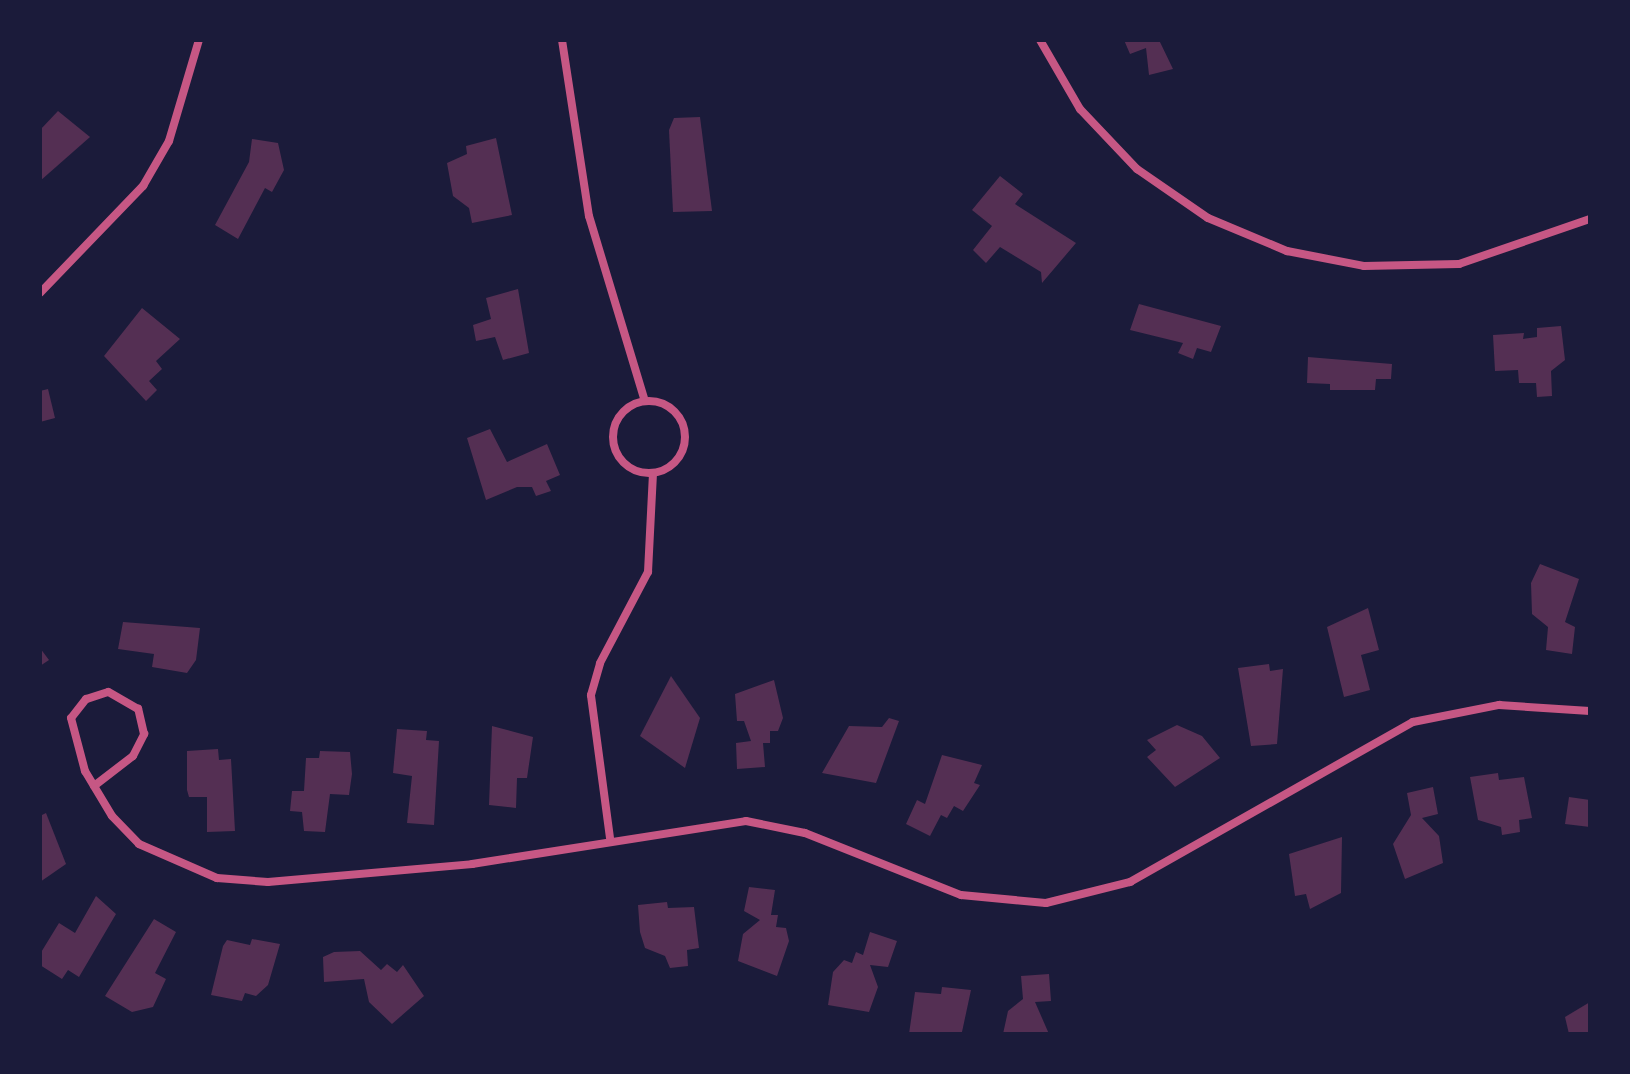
<!DOCTYPE html>
<style>
body{margin:0}
#map{position:relative;width:1630px;height:1074px;overflow:hidden;background:#1b1b3a;font-family:Figtree,sans-serif}
div>[style]{position:absolute}
[style*='--x']{left:calc(var(--x)*1px);top:calc(var(--y)*1px);width:calc(var(--w)*1px);rotate:calc(var(--a)*1deg)}
.building>*{inset:0;background:#542f53}
.minor>*{height:8px;margin:-4px;padding:0 4px;transform-origin:4px;border-radius:4px;background:#c65784}
.minor>.ring{margin:-4px;padding:0;box-sizing:content-box;background:none;border:8px solid #c65784;border-radius:50%}
span{translate:-50% -50%;white-space:nowrap;text-align:center;line-height:1.15;-webkit-text-stroke:6px #1b1b3a;paint-order:stroke}
.frame{position:absolute;inset:0;border:42px solid #1b1b3a;pointer-events:none}
</style>
<div id="map">
<div class="building">
<div style="clip-path:polygon(1124px 40px,1159px 40px,1173px 69px,1149px 75px,1146px 48px,1130px 54px)"></div>
<div style="clip-path:polygon(58px 111px,90px 137px,40px 181px,40px 130px)"></div>
<div style="clip-path:polygon(700px 117px,712px 211px,673px 212px,669px 130px,674px 118px)"></div>
<div style="clip-path:polygon(496px 138px,512px 215px,472px 223px,469px 208px,453px 196px,447px 163px,467px 154px,466px 146px)"></div>
<div style="clip-path:polygon(252px 139px,278px 143px,284px 170px,272px 192px,265px 188px,238px 239px,215px 225px,249px 162px)"></div>
<div style="clip-path:polygon(1000px 176px,1023px 194px,1015px 204px,1076px 243px,1042px 283px,1041px 272px,1000px 247px,986px 263px,973px 250px,992px 226px,972px 210px)"></div>
<div style="clip-path:polygon(518px 289px,529px 353px,503px 360px,495px 337px,476px 341px,473px 325px,491px 319px,486px 298px)"></div>
<div style="clip-path:polygon(1139px 304px,1221px 326px,1211px 352px,1197px 348px,1193px 359px,1178px 353px,1183px 343px,1130px 330px)"></div>
<div style="clip-path:polygon(142px 308px,180px 339px,156px 361px,162px 369px,149px 381px,157px 390px,146px 401px,104px 356px)"></div>
<div style="clip-path:polygon(1561px 326px,1565px 360px,1551px 371px,1552px 396px,1537px 397px,1536px 383px,1519px 383px,1518px 370px,1495px 371px,1493px 335px,1524px 333px,1523px 339px,1537px 337px,1537px 328px)"></div>
<div style="clip-path:polygon(1308px 357px,1392px 364px,1391px 379px,1376px 379px,1375px 390px,1330px 390px,1330px 384px,1307px 383px)"></div>
<div style="clip-path:polygon(48px 389px,55px 418px,40px 422px,40px 391px)"></div>
<div style="clip-path:polygon(490px 429px,507px 462px,547px 444px,560px 475px,546px 481px,551px 491px,536px 496px,532px 487px,517px 487px,486px 500px,467px 438px)"></div>
<div style="clip-path:polygon(1540px 564px,1579px 579px,1565px 622px,1575px 627px,1572px 654px,1546px 650px,1548px 627px,1532px 614px,1531px 583px)"></div>
<div style="clip-path:polygon(1368px 608px,1379px 650px,1361px 655px,1370px 690px,1344px 697px,1327px 627px)"></div>
<div style="clip-path:polygon(123px 622px,200px 628px,196px 660px,187px 673px,152px 667px,154px 654px,118px 649px)"></div>
<div style="clip-path:polygon(40px 648px,49px 660px,40px 666px)"></div>
<div style="clip-path:polygon(1269px 664px,1270px 671px,1283px 669px,1277px 744px,1251px 746px,1238px 668px)"></div>
<div style="clip-path:polygon(671px 676px,700px 718px,685px 768px,640px 736px)"></div>
<div style="clip-path:polygon(774px 680px,783px 718px,778px 731px,770px 731px,770px 743px,763px 743px,765px 767px,737px 769px,736px 743px,751px 741px,744px 721px,737px 721px,735px 694px)"></div>
<div style="clip-path:polygon(889px 718px,899px 721px,876px 783px,822px 773px,849px 726px,882px 727px)"></div>
<div style="clip-path:polygon(1177px 725px,1202px 736px,1220px 758px,1175px 787px,1147px 757px,1156px 750px,1147px 740px)"></div>
<div style="clip-path:polygon(492px 726px,533px 737px,527px 778px,517px 778px,516px 808px,489px 805px)"></div>
<div style="clip-path:polygon(397px 729px,427px 731px,426px 740px,439px 741px,434px 825px,407px 823px,412px 776px,393px 773px)"></div>
<div style="clip-path:polygon(218px 749px,219px 760px,231px 759px,235px 831px,207px 832px,207px 797px,189px 797px,187px 790px,187px 751px)"></div>
<div style="clip-path:polygon(320px 751px,350px 752px,352px 774px,349px 795px,330px 794px,325px 832px,304px 831px,302px 812px,290px 811px,292px 791px,304px 791px,306px 758px,319px 758px)"></div>
<div style="clip-path:polygon(942px 755px,982px 765px,974px 783px,980px 785px,963px 811px,954px 806px,947px 818px,941px 815px,930px 836px,906px 824px,917px 800px,925px 804px)"></div>
<div style="clip-path:polygon(1498px 773px,1499px 780px,1524px 777px,1532px 818px,1519px 820px,1520px 832px,1502px 835px,1501px 827px,1478px 820px,1470px 777px)"></div>
<div style="clip-path:polygon(1433px 787px,1438px 814px,1422px 818px,1439px 836px,1443px 863px,1405px 879px,1393px 844px,1411px 815px,1407px 793px)"></div>
<div style="clip-path:polygon(1569px 797px,1590px 800px,1590px 827px,1565px 824px)"></div>
<div style="clip-path:polygon(46px 813px,66px 864px,40px 882px,40px 816px)"></div>
<div style="clip-path:polygon(1342px 837px,1341px 893px,1310px 909px,1306px 894px,1295px 896px,1289px 854px)"></div>
<div style="clip-path:polygon(749px 887px,775px 890px,771px 915px,778px 915px,776px 927px,786px 928px,789px 941px,777px 976px,738px 961px,743px 934px,760px 920px,744px 911px)"></div>
<div style="clip-path:polygon(96px 896px,116px 914px,79px 977px,68px 970px,62px 979px,40px 965px,40px 954px,59px 923px,75px 933px)"></div>
<div style="clip-path:polygon(667px 902px,668px 908px,694px 907px,699px 948px,687px 950px,688px 966px,670px 968px,665px 956px,645px 948px,640px 932px,638px 905px)"></div>
<div style="clip-path:polygon(154px 919px,176px 932px,155px 973px,166px 979px,153px 1007px,132px 1012px,105px 996px)"></div>
<div style="clip-path:polygon(870px 932px,897px 941px,888px 967px,870px 965px,878px 987px,869px 1012px,828px 1005px,833px 972px,844px 960px,852px 963px,856px 952px,863px 955px)"></div>
<div style="clip-path:polygon(252px 939px,280px 944px,268px 985px,256px 996px,245px 993px,242px 1001px,211px 995px,223px 946px,227px 940px,250px 945px)"></div>
<div style="clip-path:polygon(334px 952px,360px 951px,381px 970px,387px 964px,397px 972px,403px 965px,424px 996px,392px 1024px,369px 1002px,364px 979px,324px 982px,323px 957px)"></div>
<div style="clip-path:polygon(1049px 974px,1051px 1001px,1035px 1002px,1049px 1034px,1003px 1034px,1008px 1011px,1023px 999px,1021px 976px)"></div>
<div style="clip-path:polygon(942px 987px,971px 990px,962px 1032px,909px 1034px,915px 992px,941px 994px)"></div>
<div style="clip-path:polygon(1590px 1002px,1590px 1034px,1569px 1034px,1565px 1017px)"></div>
</div>
<div class="minor">
<div style="--x:562;--y:40;--w:178;--a:81.3"></div>
<div style="--x:589;--y:216;--w:193;--a:73.2"></div>
<div style="--x:1040;--y:40;--w:80;--a:59.9"></div>
<div style="--x:1080;--y:109;--w:83;--a:46.5"></div>
<div style="--x:1137;--y:169;--w:86;--a:34.6"></div>
<div style="--x:1208;--y:218;--w:86;--a:22.7"></div>
<div style="--x:1287;--y:251;--w:78;--a:11"></div>
<div style="--x:1364;--y:266;--w:95;--a:-1.2"></div>
<div style="--x:1459;--y:264;--w:139;--a:-19"></div>
<div style="--x:40;--y:293;--w:149;--a:-46.1"></div>
<div style="--x:143;--y:186;--w:52;--a:-60"></div>
<div style="--x:169;--y:141;--w:105;--a:-73.5"></div>
<div class="ring" style="left:613px;top:401px;width:64px;height:64px"></div>
<div style="--x:94;--y:786;--w:49;--a:-37.6"></div>
<div style="--x:133;--y:756;--w:25;--a:-63"></div>
<div style="--x:144;--y:734;--w:26;--a:-103"></div>
<div style="--x:138;--y:709;--w:34;--a:-150"></div>
<div style="--x:108;--y:692;--w:23;--a:162"></div>
<div style="--x:86;--y:699;--w:24;--a:128"></div>
<div style="--x:71;--y:718;--w:55;--a:75.2"></div>
<div style="--x:85;--y:771;--w:52;--a:59"></div>
<div style="--x:112;--y:816;--w:39;--a:46"></div>
<div style="--x:139;--y:844;--w:85;--a:23.6"></div>
<div style="--x:217;--y:878;--w:51;--a:4.5"></div>
<div style="--x:268;--y:882;--w:205;--a:-5"></div>
<div style="--x:472;--y:864;--w:277;--a:-8.9"></div>
<div style="--x:746;--y:821;--w:60;--a:11.5"></div>
<div style="--x:805;--y:833;--w:168;--a:21.7"></div>
<div style="--x:961;--y:895;--w:85;--a:5.4"></div>
<div style="--x:1046;--y:903;--w:87;--a:-14"></div>
<div style="--x:1130;--y:882;--w:325;--a:-29.5"></div>
<div style="--x:1413;--y:722;--w:88;--a:-11.2"></div>
<div style="--x:1499;--y:705;--w:91;--a:3.8"></div>
<div style="--x:610;--y:838;--w:144;--a:-97.6"></div>
<div style="--x:591;--y:695;--w:33;--a:-74"></div>
<div style="--x:600;--y:663;--w:103;--a:-62.2"></div>
<div style="--x:648;--y:572;--w:99;--a:-87.1"></div>
</div>
<div class="frame"></div>
</div>
